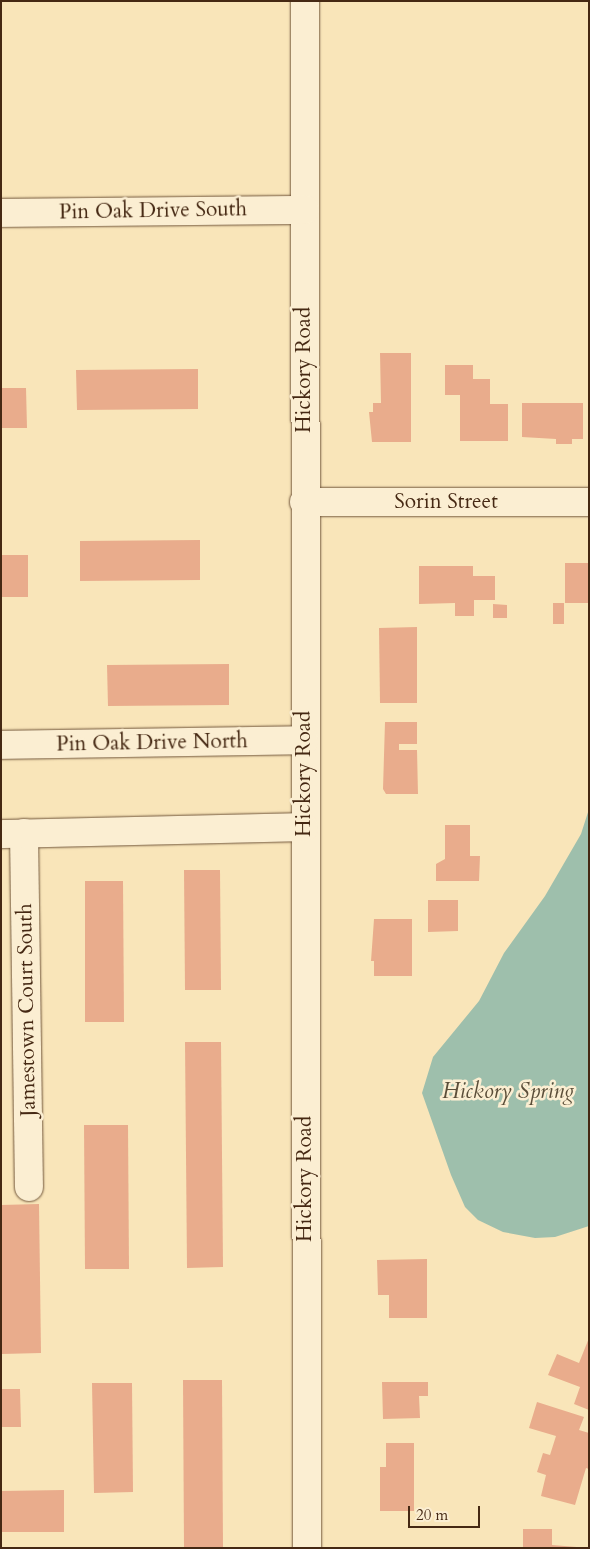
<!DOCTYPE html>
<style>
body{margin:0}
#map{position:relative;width:590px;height:1549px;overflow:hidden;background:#f9e5b9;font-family:Cardo,serif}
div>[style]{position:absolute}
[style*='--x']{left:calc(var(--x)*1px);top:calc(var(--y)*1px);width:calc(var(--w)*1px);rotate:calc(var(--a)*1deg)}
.water>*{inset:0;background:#9ebfac}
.building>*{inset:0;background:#e9ac8c}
.roads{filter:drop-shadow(0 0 1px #72573c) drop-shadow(0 0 1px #72573c)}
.minor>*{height:28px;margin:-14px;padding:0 14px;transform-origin:14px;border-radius:14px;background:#fbeed2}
span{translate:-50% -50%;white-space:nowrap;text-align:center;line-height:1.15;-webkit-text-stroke:5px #fbeed2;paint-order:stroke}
.street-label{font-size:21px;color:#452813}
.water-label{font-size:22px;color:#5b4e39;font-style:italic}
.frame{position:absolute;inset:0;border:2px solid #452813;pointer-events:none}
.scale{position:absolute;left:408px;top:1506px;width:72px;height:22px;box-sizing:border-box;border:2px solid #452813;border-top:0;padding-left:6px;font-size:15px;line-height:18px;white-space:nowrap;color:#452813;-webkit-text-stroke:4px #fbeed2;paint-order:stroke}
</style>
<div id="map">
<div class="water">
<div style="clip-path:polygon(589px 809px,589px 1226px,555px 1237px,535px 1238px,503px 1232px,478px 1220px,465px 1207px,451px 1175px,422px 1093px,433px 1057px,479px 1001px,504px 953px,545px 896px,581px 834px)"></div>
</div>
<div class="building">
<div style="clip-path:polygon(380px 353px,411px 353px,411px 442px,372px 442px,369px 412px,373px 412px,373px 403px,381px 403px)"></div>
<div style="clip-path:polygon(445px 365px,473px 365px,473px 379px,490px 379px,490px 404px,508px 404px,508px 441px,460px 441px,460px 395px,445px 395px)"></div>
<div style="clip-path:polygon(198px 369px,198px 409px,77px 410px,76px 370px)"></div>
<div style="clip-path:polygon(1px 388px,26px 388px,27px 428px,1px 428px)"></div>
<div style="clip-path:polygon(522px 403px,583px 403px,583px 439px,572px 439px,572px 444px,556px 444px,556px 439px,522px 437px)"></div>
<div style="clip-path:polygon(200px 540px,200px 580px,80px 581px,80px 541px)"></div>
<div style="clip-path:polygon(1px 555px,28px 555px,28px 597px,1px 597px)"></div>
<div style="clip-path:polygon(565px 563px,589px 563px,589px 603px,565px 603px)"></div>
<div style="clip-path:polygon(419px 566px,473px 566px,473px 576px,495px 576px,495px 600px,474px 600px,474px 616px,455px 616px,455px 603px,419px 604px)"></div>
<div style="clip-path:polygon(553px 603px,564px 603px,564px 624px,553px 624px)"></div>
<div style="clip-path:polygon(493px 604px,507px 605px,507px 618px,493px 618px)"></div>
<div style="clip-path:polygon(417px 627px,417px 703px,380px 703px,379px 628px)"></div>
<div style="clip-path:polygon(229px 664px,229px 705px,108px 706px,107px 665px)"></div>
<div style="clip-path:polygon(385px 722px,417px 722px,417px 744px,399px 744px,399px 750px,417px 750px,418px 794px,386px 794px,383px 789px)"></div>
<div style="clip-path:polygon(445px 825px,470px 825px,470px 856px,480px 856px,479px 881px,436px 881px,436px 864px,445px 859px)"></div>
<div style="clip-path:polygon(184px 870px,220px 870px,221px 990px,185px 990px)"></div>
<div style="clip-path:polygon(85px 881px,123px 881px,124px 1022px,85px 1022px)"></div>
<div style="clip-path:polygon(428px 900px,458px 900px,458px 931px,428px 932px)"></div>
<div style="clip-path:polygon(374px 919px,412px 919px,412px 976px,374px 976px,374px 961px,371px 961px)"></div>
<div style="clip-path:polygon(185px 1042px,221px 1042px,223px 1267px,187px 1268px)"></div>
<div style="clip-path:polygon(84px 1125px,128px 1125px,129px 1269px,85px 1269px)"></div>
<div style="clip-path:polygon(39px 1204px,41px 1353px,2px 1354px,1px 1205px)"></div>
<div style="clip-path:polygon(427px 1259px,427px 1318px,389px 1318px,389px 1295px,378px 1295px,377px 1260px)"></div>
<div style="clip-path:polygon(589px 1338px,589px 1410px,574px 1404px,580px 1387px,548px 1375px,557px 1354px,579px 1363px)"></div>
<div style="clip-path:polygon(183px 1380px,222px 1380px,223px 1548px,184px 1548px)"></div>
<div style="clip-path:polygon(382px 1382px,428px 1382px,428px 1396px,419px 1396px,420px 1418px,383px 1419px)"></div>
<div style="clip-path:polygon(92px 1383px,132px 1383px,133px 1492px,94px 1493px)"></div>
<div style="clip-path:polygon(1px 1389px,20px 1389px,21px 1427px,1px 1427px)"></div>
<div style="clip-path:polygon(537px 1402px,584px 1417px,579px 1430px,589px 1433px,589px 1469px,586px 1468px,575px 1505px,541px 1496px,546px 1475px,537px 1472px,543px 1453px,550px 1455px,556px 1436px,529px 1428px)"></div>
<div style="clip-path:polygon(386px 1443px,414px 1443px,414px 1511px,380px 1511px,380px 1467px,386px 1467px)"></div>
<div style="clip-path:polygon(64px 1490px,64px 1532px,1px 1532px,1px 1491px)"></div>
<div style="clip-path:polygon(523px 1529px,552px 1529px,552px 1545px,589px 1548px,523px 1548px)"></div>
</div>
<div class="roads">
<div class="minor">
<div style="--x:305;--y:1;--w:1547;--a:89.93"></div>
<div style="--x:1;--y:213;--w:304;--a:-0.6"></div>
<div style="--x:304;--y:502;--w:285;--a:0"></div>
<div style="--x:1;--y:745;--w:303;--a:-0.9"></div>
<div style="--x:24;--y:833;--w:354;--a:89.2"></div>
<div style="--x:1;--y:834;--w:303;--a:-1.3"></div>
</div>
</div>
<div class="street-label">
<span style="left:153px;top:211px;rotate:-1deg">Pin Oak Drive South</span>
<span style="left:304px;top:370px;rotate:-90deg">Hickory Road</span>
<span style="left:446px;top:502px">Sorin Street</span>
<span style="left:152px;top:743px;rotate:-1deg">Pin Oak Drive North</span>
<span style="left:304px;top:774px;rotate:-90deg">Hickory Road</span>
<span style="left:27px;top:1010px;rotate:-91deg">Jamestown Court South</span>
<span style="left:305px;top:1179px;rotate:-90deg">Hickory Road</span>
</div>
<div class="water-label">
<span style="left:508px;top:1092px">Hickory Spring</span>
</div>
<div class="frame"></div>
<div class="scale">20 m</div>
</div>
